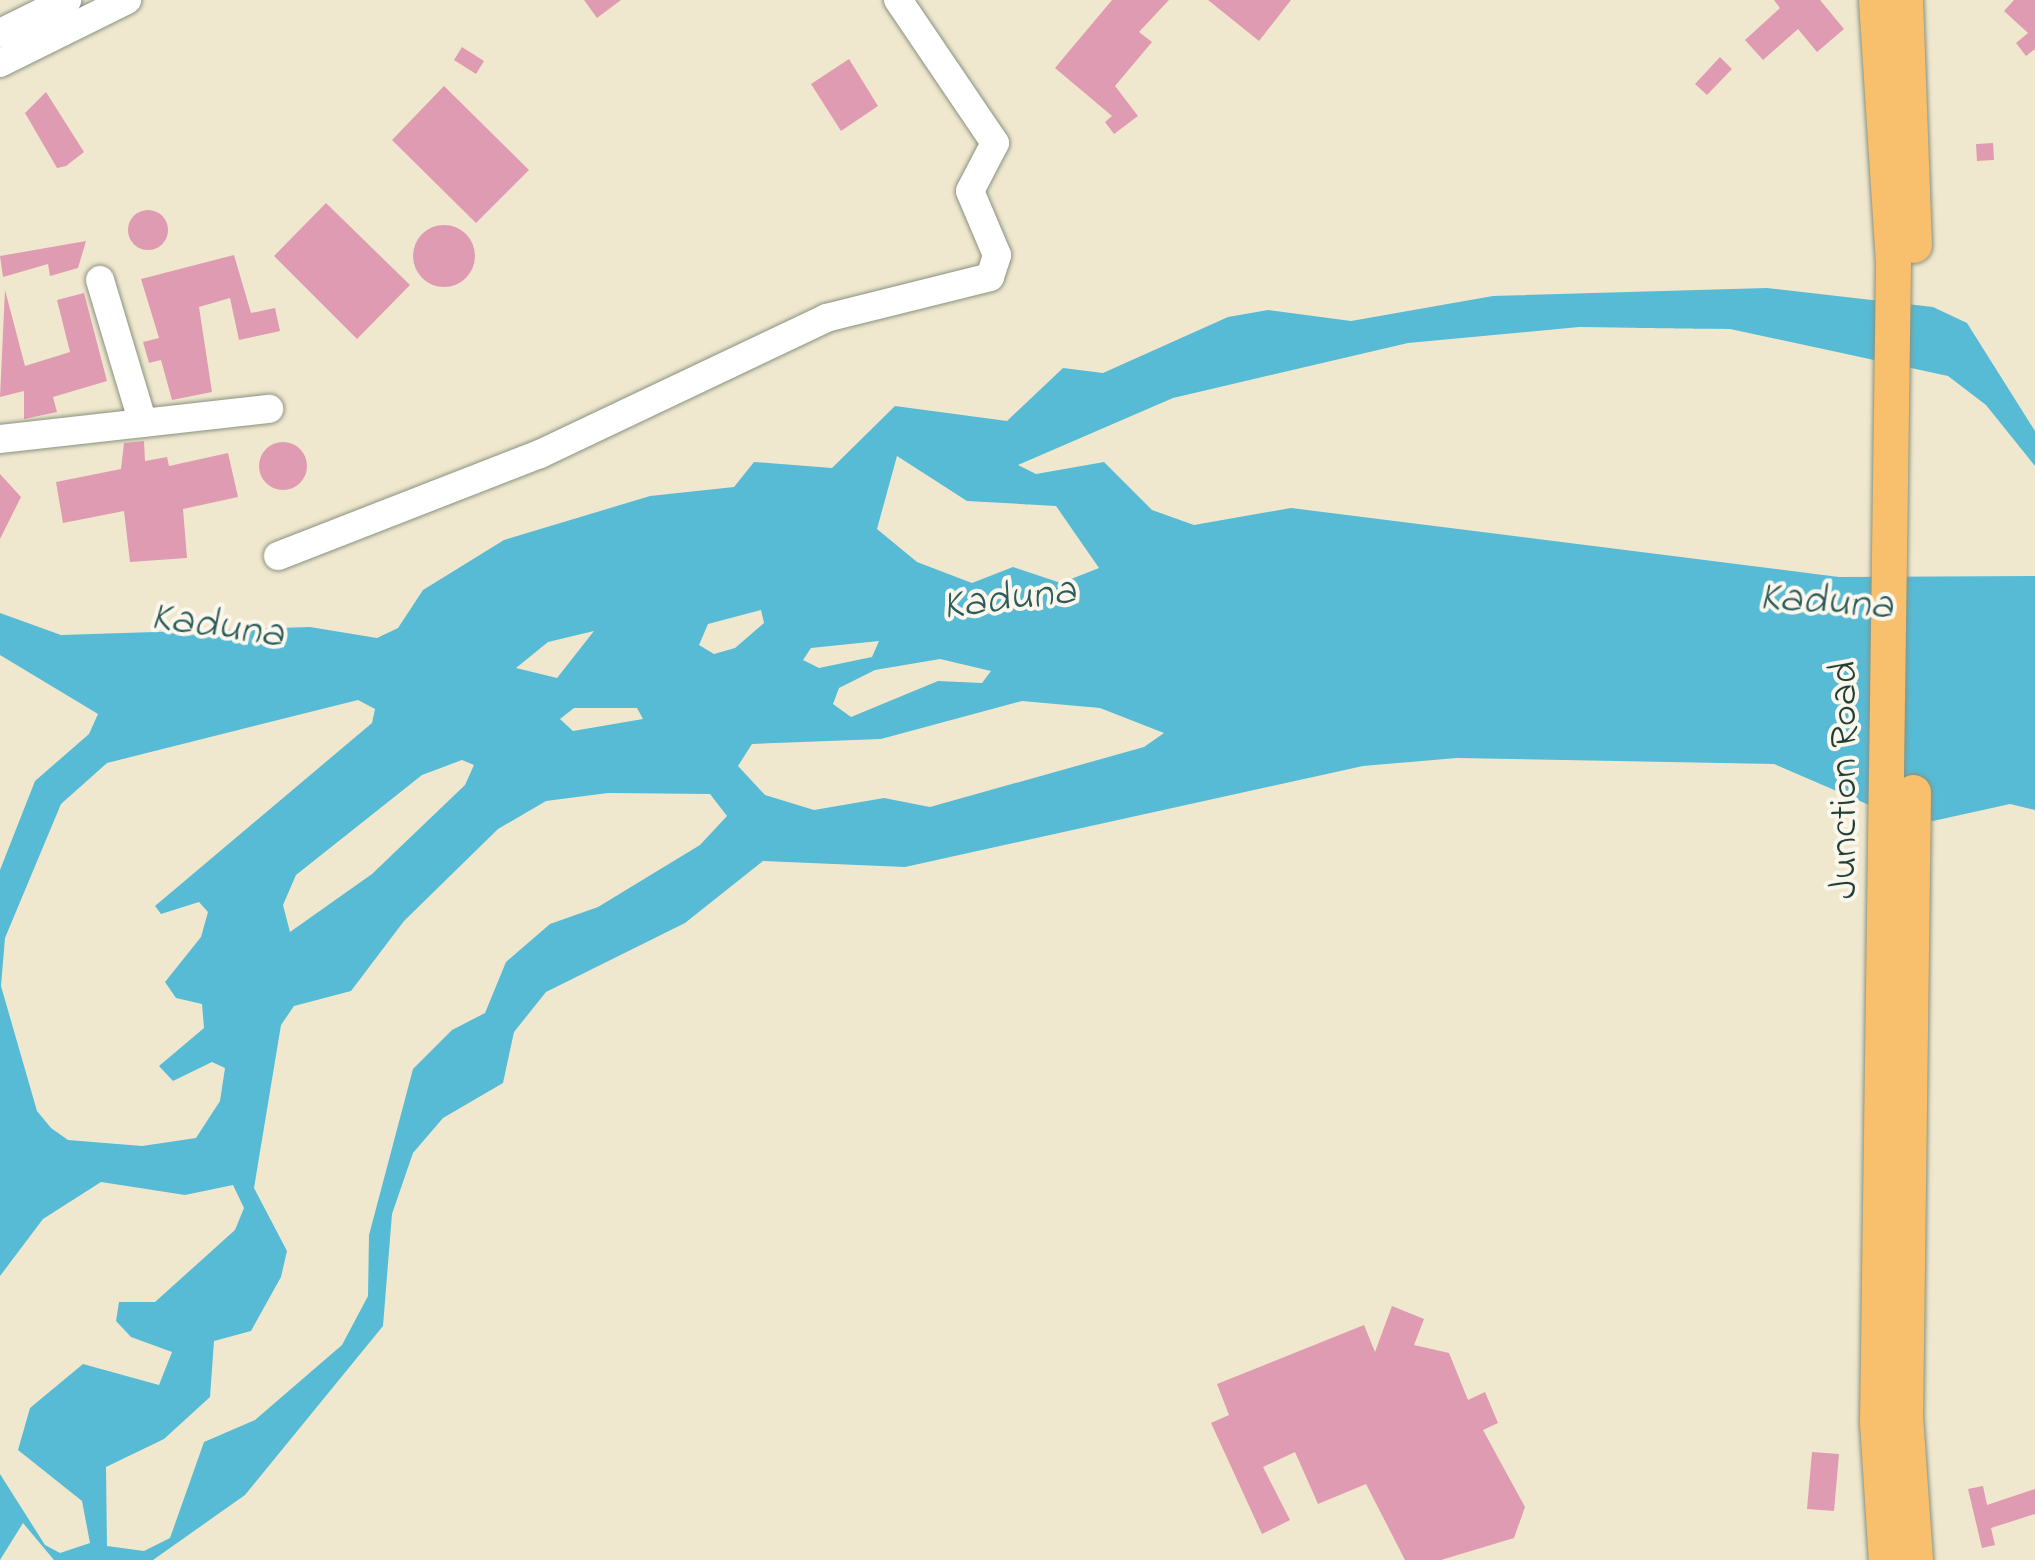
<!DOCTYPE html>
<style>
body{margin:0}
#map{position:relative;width:2035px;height:1560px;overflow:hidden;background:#f0e8ce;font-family:"Indie Flower",sans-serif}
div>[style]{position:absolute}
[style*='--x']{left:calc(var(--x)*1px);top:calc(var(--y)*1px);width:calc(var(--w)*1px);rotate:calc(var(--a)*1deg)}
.water>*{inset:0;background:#57bbd5}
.building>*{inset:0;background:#df9bb1}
.round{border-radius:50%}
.roads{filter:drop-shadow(0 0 2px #889281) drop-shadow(0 0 2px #889281)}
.minor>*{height:28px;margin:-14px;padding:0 14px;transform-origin:14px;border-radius:14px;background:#fff}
.major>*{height:35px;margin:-17.5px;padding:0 17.5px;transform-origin:17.5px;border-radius:17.5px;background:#f8bf6c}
span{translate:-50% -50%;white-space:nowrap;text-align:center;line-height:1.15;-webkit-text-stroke:8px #fbf7ec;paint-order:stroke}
.street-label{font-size:40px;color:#1f3d34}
.water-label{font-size:42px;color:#2d5c5c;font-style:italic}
</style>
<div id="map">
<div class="water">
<div style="clip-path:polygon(evenodd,1767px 288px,1933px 307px,1967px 323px,2035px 431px,2035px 466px,1986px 405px,1948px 376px,1730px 329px,1579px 327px,1408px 343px,1173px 398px,1018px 465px,1036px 474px,1104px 462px,1152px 510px,1194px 525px,1291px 508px,1839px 577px,2035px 576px,2035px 810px,2010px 804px,1933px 821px,1890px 814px,1774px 764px,1457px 758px,1363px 766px,905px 867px,763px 861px,685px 923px,546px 992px,514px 1032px,503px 1083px,443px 1118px,413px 1153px,392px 1214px,383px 1326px,245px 1495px,153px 1560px,54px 1560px,23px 1523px,0 1560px,0 1474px,45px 1545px,60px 1553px,90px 1543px,82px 1501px,18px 1450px,30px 1408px,83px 1364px,159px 1385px,172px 1352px,131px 1337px,116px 1321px,119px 1302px,155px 1302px,235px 1230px,244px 1208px,233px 1185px,185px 1195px,101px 1182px,43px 1219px,0 1276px,0 870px,35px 781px,89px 734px,98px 714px,0 655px,0 613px,61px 635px,310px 627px,377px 638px,398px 628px,423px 590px,504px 540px,650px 496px,734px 487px,754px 462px,832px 468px,895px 406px,1007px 421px,1063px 368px,1103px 373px,1228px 317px,1268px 310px,1351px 321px,1493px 296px,1767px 288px,897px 456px,967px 501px,1056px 506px,1099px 568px,1061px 583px,1013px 567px,972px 583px,917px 562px,877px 529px,897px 456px,1767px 288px,761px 610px,764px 623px,735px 648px,714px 654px,699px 645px,708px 624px,761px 610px,1767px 288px,594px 631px,557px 678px,516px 668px,548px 642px,594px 631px,1767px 288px,879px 641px,872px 657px,819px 668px,803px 660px,811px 648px,879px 641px,1767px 288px,940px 659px,991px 671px,982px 683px,938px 681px,851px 717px,833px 704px,839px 688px,875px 670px,940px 659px,1767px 288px,358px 700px,375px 709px,372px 723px,155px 906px,161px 914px,199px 902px,208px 912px,201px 937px,165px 982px,176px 998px,202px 1004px,204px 1028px,159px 1066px,173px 1081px,212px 1062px,225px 1068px,220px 1101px,196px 1138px,142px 1146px,68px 1140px,51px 1128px,37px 1111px,1px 986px,5px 938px,61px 804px,107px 763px,358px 700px,1767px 288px,1022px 701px,1100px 708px,1164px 733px,1144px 747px,930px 807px,884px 798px,814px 810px,765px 795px,738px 766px,752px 744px,881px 739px,1022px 701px,1767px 288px,574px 708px,637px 708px,643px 719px,573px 731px,560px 719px,574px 708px,1767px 288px,462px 760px,474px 765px,465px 785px,372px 874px,290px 932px,283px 905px,296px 875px,422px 775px,462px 760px,1767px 288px,608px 793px,710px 794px,727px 816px,700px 845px,598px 907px,550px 924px,506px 962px,485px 1013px,452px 1030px,413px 1069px,369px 1235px,368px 1296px,342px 1345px,255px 1420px,204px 1442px,170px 1538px,144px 1551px,107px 1546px,106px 1467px,164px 1439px,210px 1397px,214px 1341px,251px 1331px,281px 1277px,287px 1251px,254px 1188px,281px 1025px,294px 1006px,351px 991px,404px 921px,498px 829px,546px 801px,608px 793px)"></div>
</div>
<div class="building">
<div style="clip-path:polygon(584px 0,621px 0,597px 18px)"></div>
<div style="clip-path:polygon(1112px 0,1169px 0,1139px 32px,1152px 42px,1115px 86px,1138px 116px,1114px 134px,1105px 122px,1112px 116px,1055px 68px)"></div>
<div style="clip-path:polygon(1208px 0,1291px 0,1259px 41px)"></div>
<div style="clip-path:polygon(1774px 0,1820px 0,1844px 29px,1817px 52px,1798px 29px,1763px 60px,1745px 40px,1780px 8px)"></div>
<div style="clip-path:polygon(2014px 0,2035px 0,2035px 49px,2026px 56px,2016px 43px,2028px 33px,2004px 11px)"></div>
<div style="clip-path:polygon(462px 47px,484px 61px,476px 74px,454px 60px)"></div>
<div style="clip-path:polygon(1720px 57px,1732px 69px,1707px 95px,1695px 84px)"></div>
<div style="clip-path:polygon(849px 59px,878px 106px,841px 131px,811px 84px)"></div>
<div style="clip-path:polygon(444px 86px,529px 170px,476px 223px,392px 140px)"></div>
<div style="clip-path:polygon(46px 92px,84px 152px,66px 166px,57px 168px,25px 113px)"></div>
<div style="clip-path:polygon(1993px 143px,1994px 160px,1977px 161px,1976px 144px)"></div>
<div style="clip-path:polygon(326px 203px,410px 285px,357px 339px,274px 256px)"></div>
<div class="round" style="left:128px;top:210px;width:40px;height:40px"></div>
<div class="round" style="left:413px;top:225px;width:62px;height:62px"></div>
<div style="clip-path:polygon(86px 241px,78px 268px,50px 276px,48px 264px,3px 277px,0 256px)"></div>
<div style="clip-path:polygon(234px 255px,251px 313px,275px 308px,280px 331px,239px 340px,230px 298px,199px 307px,212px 392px,172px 400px,161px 360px,149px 363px,143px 342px,159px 338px,141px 279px)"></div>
<div style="clip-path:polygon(5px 290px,25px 366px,70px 352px,57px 300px,84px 293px,107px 381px,53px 397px,57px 412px,24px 419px,24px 391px,0 397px)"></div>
<div style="clip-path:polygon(144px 441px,145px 461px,167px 457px,169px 466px,228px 453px,238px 497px,183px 509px,187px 558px,130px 562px,124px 511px,63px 523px,56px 482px,121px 469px,124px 443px)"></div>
<div class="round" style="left:259px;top:442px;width:48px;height:48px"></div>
<div style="clip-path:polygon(0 474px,21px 497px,0 539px)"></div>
<div style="clip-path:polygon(1392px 1306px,1424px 1319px,1414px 1345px,1449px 1353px,1468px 1400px,1485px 1392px,1498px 1423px,1483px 1430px,1525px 1507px,1514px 1538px,1441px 1560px,1405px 1560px,1366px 1484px,1318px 1504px,1295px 1452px,1263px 1467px,1290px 1520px,1262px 1534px,1211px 1423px,1229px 1415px,1217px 1384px,1364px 1325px,1375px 1352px)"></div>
<div style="clip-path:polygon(1812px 1452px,1839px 1454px,1834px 1511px,1807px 1509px)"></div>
<div style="clip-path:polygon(1983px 1486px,1987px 1505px,2035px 1489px,2035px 1514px,1991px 1528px,1995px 1545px,1982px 1548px,1968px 1489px)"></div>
</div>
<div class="roads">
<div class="minor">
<div style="--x:0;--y:33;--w:75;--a:-26.2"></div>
<div style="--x:0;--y:63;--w:142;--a:-26.4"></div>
<div style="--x:100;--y:280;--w:149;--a:73.3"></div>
<div style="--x:0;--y:439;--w:271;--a:-6.4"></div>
<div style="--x:278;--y:556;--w:281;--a:-21.3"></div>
<div style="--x:540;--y:454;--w:317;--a:-25.4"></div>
<div style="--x:826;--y:318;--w:169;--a:-14"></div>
<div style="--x:990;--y:277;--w:23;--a:-72"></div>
<div style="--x:997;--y:255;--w:69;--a:-112.9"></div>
<div style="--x:970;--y:191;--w:54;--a:-62.5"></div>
<div style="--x:995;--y:143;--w:173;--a:-124.1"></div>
</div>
<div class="major">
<div style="--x:1876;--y:0;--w:265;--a:86.3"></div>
<div style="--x:1893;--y:264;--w:1158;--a:90.79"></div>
<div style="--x:1877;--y:1422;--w:138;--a:86.3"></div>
<div style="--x:1905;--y:0;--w:245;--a:87.9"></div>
<div style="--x:1913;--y:792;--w:624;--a:90.73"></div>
<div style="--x:1905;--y:1416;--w:144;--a:86"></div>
</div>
</div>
<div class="street-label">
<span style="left:1846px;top:780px;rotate:-90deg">Junction Road</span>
</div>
<div class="water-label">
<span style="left:1009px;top:600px;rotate:-7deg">Kaduna</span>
<span style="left:1826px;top:603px;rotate:4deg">Kaduna</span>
<span style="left:217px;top:627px;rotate:8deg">Kaduna</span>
</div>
</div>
